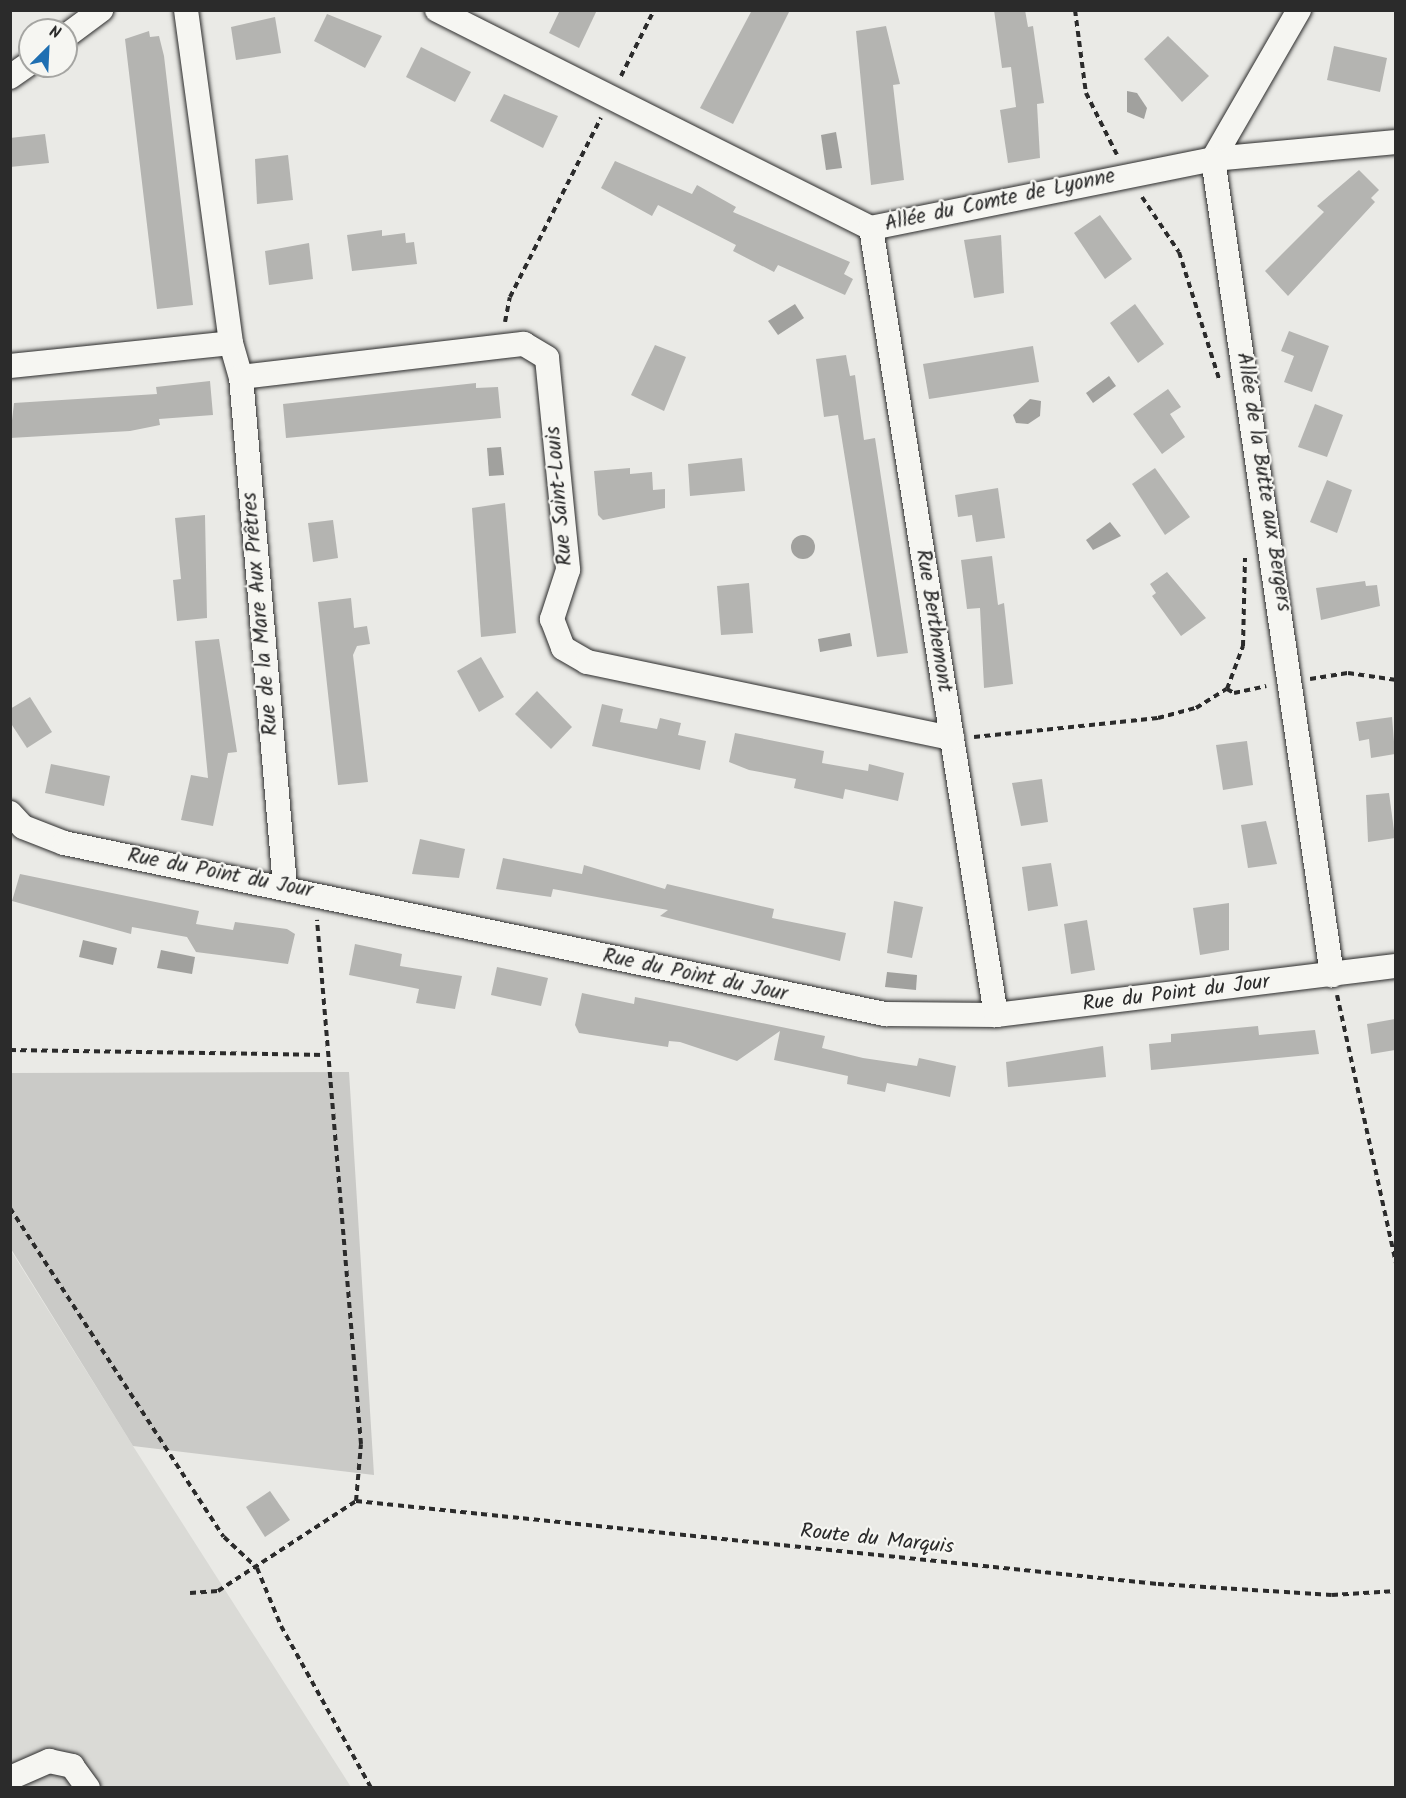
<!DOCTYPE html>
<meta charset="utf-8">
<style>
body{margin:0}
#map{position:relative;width:1406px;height:1798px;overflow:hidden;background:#eaeae6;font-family:Kalam,sans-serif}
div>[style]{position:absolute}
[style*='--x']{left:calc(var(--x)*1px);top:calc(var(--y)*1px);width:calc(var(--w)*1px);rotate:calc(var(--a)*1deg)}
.built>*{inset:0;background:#dadad6}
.green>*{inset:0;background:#cacac7}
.water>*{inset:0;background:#a1a19e}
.round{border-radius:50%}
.building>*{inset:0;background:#b4b4b1}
.path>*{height:4px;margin-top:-2px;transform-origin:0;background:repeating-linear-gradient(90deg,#2b2b2b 0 6px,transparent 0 10.5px)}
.roads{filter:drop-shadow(0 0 2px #2b2b2b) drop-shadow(0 0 2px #2b2b2b)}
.minor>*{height:24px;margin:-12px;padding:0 12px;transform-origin:12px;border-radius:12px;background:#f6f6f2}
span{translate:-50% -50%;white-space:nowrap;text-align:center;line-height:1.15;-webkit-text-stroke:4.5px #f6f6f2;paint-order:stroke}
.street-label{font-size:21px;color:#2b2b2b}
.frame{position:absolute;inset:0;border:12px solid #2b2b2b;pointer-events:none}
.north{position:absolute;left:18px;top:18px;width:60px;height:60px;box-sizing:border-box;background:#f6f6f2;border:2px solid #a5a5a2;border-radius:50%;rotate:24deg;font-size:16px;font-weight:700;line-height:24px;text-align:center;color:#2b2b2b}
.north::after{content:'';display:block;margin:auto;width:21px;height:27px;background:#1f6fb2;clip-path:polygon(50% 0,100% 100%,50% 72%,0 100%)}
</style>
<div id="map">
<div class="built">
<div style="clip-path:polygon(10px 1249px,133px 1446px,351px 1787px,11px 1787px)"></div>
</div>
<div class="green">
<div style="clip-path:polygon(349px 1072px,374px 1475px,133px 1446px,11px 1249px,11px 1073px)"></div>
</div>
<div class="water">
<div style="clip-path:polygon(1127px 91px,1137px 93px,1147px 108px,1144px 119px,1127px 112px)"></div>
<div style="clip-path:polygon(836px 132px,842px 168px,826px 170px,821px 135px)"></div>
<div style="clip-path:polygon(795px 304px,804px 318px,778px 335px,768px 321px)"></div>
<div style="clip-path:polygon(1109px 376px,1116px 386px,1093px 403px,1086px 393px)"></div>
<div style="clip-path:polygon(1030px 399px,1041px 401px,1040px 416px,1028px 424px,1016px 423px,1013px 415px)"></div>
<div style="clip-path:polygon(501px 447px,504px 475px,489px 476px,487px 448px)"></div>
<div style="clip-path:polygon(1110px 522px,1121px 536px,1093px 550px,1086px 540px)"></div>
<div class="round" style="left:791px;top:535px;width:24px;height:24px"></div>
<div style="clip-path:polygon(850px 633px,852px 646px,820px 652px,818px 639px)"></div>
<div style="clip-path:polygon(83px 940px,117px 948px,113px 965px,79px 957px)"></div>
<div style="clip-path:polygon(161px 950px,195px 957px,192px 974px,157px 968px)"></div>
<div style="clip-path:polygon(887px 972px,917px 975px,916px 990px,885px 987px)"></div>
</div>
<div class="building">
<div style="clip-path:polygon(560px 10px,597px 10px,579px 48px,549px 33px)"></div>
<div style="clip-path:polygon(752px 10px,790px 10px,733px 124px,700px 108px)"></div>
<div style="clip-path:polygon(994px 10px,1025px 10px,1028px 27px,1033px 26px,1044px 103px,1037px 104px,1040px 158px,1008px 163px,1000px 110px,1016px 107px,1011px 67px,1002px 68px)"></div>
<div style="clip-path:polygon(327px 14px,382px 36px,365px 68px,314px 41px)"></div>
<div style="clip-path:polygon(275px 17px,281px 53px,236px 60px,231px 27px)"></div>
<div style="clip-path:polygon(886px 26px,900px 84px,893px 85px,904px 180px,871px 185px,856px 31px)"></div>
<div style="clip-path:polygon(149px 31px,150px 37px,159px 36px,164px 56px,193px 305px,157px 309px,125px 39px)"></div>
<div style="clip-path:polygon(1168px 36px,1209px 76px,1182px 102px,1144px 59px)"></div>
<div style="clip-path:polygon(1334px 46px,1387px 58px,1380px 92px,1327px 80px)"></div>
<div style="clip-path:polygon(421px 47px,471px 72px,455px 102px,406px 77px)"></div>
<div style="clip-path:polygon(504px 94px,558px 116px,543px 148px,490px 121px)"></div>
<div style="clip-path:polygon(45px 134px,49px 163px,10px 167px,10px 138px)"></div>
<div style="clip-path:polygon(288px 155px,293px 200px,257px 204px,255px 159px)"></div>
<div style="clip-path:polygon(615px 161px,692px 194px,697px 185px,736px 207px,733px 212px,850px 262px,844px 274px,853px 279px,845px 295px,778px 265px,774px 272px,733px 251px,736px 245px,658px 205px,652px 216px,601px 188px)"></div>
<div style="clip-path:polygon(1359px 170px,1379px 190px,1371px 198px,1375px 202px,1288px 296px,1265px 271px,1324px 212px,1317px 206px)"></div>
<div style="clip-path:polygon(1100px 215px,1132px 259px,1105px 279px,1074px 233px)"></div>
<div style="clip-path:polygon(382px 230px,382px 236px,405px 233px,406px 243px,414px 242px,417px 264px,352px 271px,347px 235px)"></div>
<div style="clip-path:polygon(1001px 235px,1004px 293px,974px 298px,964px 240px)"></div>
<div style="clip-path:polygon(309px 243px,313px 279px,269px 285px,265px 251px)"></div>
<div style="clip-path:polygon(1135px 304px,1164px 344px,1138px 363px,1110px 323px)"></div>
<div style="clip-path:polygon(1289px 331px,1329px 346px,1312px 392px,1284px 382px,1294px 356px,1281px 351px)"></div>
<div style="clip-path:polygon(655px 345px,686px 357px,664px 411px,631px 395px)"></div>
<div style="clip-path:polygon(1033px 346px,1039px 382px,929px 399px,923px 364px)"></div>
<div style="clip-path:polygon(846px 355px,850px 376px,855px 375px,864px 440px,875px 438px,908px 653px,877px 657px,838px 415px,824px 417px,816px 359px)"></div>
<div style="clip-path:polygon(210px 381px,213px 415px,159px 419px,160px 425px,130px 431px,10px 438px,14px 403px,157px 394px,156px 387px)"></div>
<div style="clip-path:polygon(476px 383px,476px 388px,498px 387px,501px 418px,286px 438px,283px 404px)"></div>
<div style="clip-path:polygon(1168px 389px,1181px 407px,1170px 414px,1185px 437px,1162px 454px,1133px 414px)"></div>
<div style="clip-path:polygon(1315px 404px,1343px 415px,1327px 457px,1298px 447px)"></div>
<div style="clip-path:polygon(742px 458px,745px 491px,690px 496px,688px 464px)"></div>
<div style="clip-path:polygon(630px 468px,630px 474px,652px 472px,653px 490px,665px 489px,665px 508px,603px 520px,598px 515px,594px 471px)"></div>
<div style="clip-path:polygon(1155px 468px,1190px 517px,1165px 535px,1132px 484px)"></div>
<div style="clip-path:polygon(1327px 480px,1352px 490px,1337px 533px,1310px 522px)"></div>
<div style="clip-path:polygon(998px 488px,1005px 538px,976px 542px,972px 515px,958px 517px,955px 495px)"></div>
<div style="clip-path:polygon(505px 503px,516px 633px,481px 637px,472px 508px)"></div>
<div style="clip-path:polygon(205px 515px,207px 618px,177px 621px,173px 580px,181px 579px,175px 518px)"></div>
<div style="clip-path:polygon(333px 520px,338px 558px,313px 562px,308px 523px)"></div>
<div style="clip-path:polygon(992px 556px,998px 605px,1004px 603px,1013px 684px,984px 688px,980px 608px,967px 609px,961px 560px)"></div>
<div style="clip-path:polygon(1167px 572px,1206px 618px,1181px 636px,1152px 596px,1156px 593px,1150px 584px)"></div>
<div style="clip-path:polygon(1365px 581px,1366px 586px,1377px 585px,1380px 606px,1321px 620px,1316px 588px)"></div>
<div style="clip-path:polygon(749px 583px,753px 633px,721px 635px,717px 586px)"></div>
<div style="clip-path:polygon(351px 598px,354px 628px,367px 626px,370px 644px,357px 646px,353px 655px,368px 782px,338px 785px,318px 602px)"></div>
<div style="clip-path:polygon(219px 639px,237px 752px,228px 753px,213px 826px,181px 820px,191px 775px,208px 778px,195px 641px)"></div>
<div style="clip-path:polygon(481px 657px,504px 697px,479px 712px,457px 671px)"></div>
<div style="clip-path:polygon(537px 691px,572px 727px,551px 749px,515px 714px)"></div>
<div style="clip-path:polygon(30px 697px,52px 732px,27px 748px,10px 722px,10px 709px)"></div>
<div style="clip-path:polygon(602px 704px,623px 709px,620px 722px,657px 729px,660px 718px,681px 723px,678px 735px,706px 741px,700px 770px,592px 746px)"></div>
<div style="clip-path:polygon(1392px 717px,1395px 754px,1371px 758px,1369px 739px,1359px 741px,1356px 722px)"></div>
<div style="clip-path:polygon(735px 733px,824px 751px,822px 763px,868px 771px,869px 764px,904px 773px,898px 801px,845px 789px,843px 799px,794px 788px,796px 779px,749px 770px,729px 762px)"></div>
<div style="clip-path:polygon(1247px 741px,1253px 785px,1223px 790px,1216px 745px)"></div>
<div style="clip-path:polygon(51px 764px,110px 776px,104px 806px,45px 793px)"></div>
<div style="clip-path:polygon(1042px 779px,1048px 822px,1021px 826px,1012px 783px)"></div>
<div style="clip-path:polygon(1389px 793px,1395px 838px,1368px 842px,1366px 795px)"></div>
<div style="clip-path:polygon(1266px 821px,1277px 864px,1248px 868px,1241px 825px)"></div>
<div style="clip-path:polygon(420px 839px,465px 849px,459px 878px,412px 874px)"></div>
<div style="clip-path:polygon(503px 858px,582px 874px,584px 865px,665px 889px,667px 884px,774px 909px,772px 918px,846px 933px,840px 961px,660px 916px,668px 910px,553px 889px,551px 897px,496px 889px)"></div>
<div style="clip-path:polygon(1051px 863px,1058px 906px,1028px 911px,1022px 867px)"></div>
<div style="clip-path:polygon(20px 874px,199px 911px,196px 924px,233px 930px,235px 922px,287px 929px,295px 934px,288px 964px,196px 952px,187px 937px,132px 927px,131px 934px,12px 901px)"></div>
<div style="clip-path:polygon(894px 901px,923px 907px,912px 958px,887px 953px)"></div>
<div style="clip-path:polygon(1229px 903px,1229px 950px,1200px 955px,1193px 908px)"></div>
<div style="clip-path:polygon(1087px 920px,1095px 970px,1071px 974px,1064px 924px)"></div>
<div style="clip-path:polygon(355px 944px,402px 954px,400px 966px,462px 976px,455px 1009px,416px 1003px,419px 989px,349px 975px)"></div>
<div style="clip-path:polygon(497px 967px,548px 978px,541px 1006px,491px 995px)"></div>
<div style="clip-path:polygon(582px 993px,634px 1004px,635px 997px,825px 1036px,822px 1048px,863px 1058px,917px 1066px,919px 1058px,956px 1066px,950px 1097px,887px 1083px,885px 1092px,847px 1084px,848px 1076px,774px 1060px,780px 1031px,737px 1061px,680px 1042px,669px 1041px,668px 1047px,579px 1033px,575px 1025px)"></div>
<div style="clip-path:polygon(1395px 1019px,1395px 1050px,1371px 1054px,1367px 1024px)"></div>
<div style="clip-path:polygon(1258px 1026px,1259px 1035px,1315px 1030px,1319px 1054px,1151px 1070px,1149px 1044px,1171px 1042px,1171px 1034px)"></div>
<div style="clip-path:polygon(1103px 1046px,1106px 1077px,1008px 1087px,1006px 1062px)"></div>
<div style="clip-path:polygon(270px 1491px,290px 1520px,265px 1537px,246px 1507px)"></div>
</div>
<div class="path">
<div style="--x:1075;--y:10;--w:84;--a:82.5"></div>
<div style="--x:1086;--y:93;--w:69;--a:63.4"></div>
<div style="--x:621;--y:76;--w:74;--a:-63.4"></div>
<div style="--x:1142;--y:197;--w:66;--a:56.1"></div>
<div style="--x:1179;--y:252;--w:136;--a:72.5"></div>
<div style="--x:505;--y:322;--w:25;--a:-79"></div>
<div style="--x:510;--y:297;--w:201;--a:-63.1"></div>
<div style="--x:1310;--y:679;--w:38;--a:-9"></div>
<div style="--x:1348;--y:673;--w:49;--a:8.3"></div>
<div style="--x:1227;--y:689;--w:8;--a:30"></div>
<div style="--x:1234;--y:693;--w:33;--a:-12"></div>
<div style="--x:974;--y:737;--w:185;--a:-5.9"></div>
<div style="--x:1158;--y:718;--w:39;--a:-15"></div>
<div style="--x:1196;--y:708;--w:36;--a:-32"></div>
<div style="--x:1227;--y:689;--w:46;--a:-69.6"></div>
<div style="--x:1243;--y:646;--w:88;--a:-88.7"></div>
<div style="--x:1337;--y:995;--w:275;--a:77.6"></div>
<div style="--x:10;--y:1050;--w:315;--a:0.9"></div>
<div style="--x:10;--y:1208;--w:392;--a:57"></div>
<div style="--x:224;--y:1537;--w:45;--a:43.2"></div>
<div style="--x:257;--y:1568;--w:63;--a:67.5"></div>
<div style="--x:281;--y:1626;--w:185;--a:60.9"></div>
<div style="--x:356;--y:1501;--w:806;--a:5.91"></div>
<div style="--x:1158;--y:1584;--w:174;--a:3.6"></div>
<div style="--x:1332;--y:1595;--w:64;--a:-3.6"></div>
<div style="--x:190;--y:1593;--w:28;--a:-4"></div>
<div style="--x:218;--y:1591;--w:165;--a:-33.1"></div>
<div style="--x:356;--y:1501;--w:57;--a:-85"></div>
<div style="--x:361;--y:1444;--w:526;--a:-94.8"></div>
</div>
<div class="roads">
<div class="minor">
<div style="--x:186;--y:10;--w:336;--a:82.3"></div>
<div style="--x:231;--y:343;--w:35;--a:74"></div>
<div style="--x:241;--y:377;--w:511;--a:85.06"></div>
<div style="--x:437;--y:10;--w:486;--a:26.7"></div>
<div style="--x:871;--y:228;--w:349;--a:-11.4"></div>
<div style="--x:1213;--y:159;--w:184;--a:-5.3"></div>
<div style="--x:1299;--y:10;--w:172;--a:120"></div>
<div style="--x:1213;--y:159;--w:825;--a:81.7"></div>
<div style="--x:66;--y:36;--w:44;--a:-36.6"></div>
<div style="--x:10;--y:77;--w:24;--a:-35"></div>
<div style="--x:871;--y:228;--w:797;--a:80.98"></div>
<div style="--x:10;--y:366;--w:222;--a:-5.9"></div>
<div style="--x:241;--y:377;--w:285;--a:-6.7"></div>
<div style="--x:524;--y:344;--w:27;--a:31"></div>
<div style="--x:547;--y:358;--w:213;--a:84.3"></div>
<div style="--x:568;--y:570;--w:52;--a:108.1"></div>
<div style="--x:552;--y:619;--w:31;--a:69"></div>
<div style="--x:563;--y:648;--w:28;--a:30"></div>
<div style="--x:587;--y:662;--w:373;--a:11.8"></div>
<div style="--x:10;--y:813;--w:19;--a:47"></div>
<div style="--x:23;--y:827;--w:44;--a:21.3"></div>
<div style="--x:64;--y:843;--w:839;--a:11.77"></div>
<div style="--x:885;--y:1014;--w:111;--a:0.5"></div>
<div style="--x:996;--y:1015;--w:403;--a:-7"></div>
<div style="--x:10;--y:1778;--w:43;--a:-23.6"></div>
<div style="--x:49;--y:1761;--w:24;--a:12"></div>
<div style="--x:72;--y:1766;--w:27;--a:54"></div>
</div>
</div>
<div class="street-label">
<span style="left:1000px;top:201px;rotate:-12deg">Allée du Comte de Lyonne</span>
<span style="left:1263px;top:482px;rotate:81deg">Allée de la Butte aux Bergers</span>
<span style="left:560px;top:496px;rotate:-95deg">Rue Saint-Louis</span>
<span style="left:261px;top:614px;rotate:-95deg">Rue de la Mare Aux Prêtres</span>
<span style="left:933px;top:621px;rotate:81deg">Rue Berthemont</span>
<span style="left:220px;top:874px;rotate:11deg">Rue du Point du Jour</span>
<span style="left:695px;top:976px;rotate:12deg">Rue du Point du Jour</span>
<span style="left:1176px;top:994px;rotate:-7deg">Rue du Point du Jour</span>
<span style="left:877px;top:1540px;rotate:6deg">Route du Marquis</span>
</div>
<div class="frame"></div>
<div class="north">N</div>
</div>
